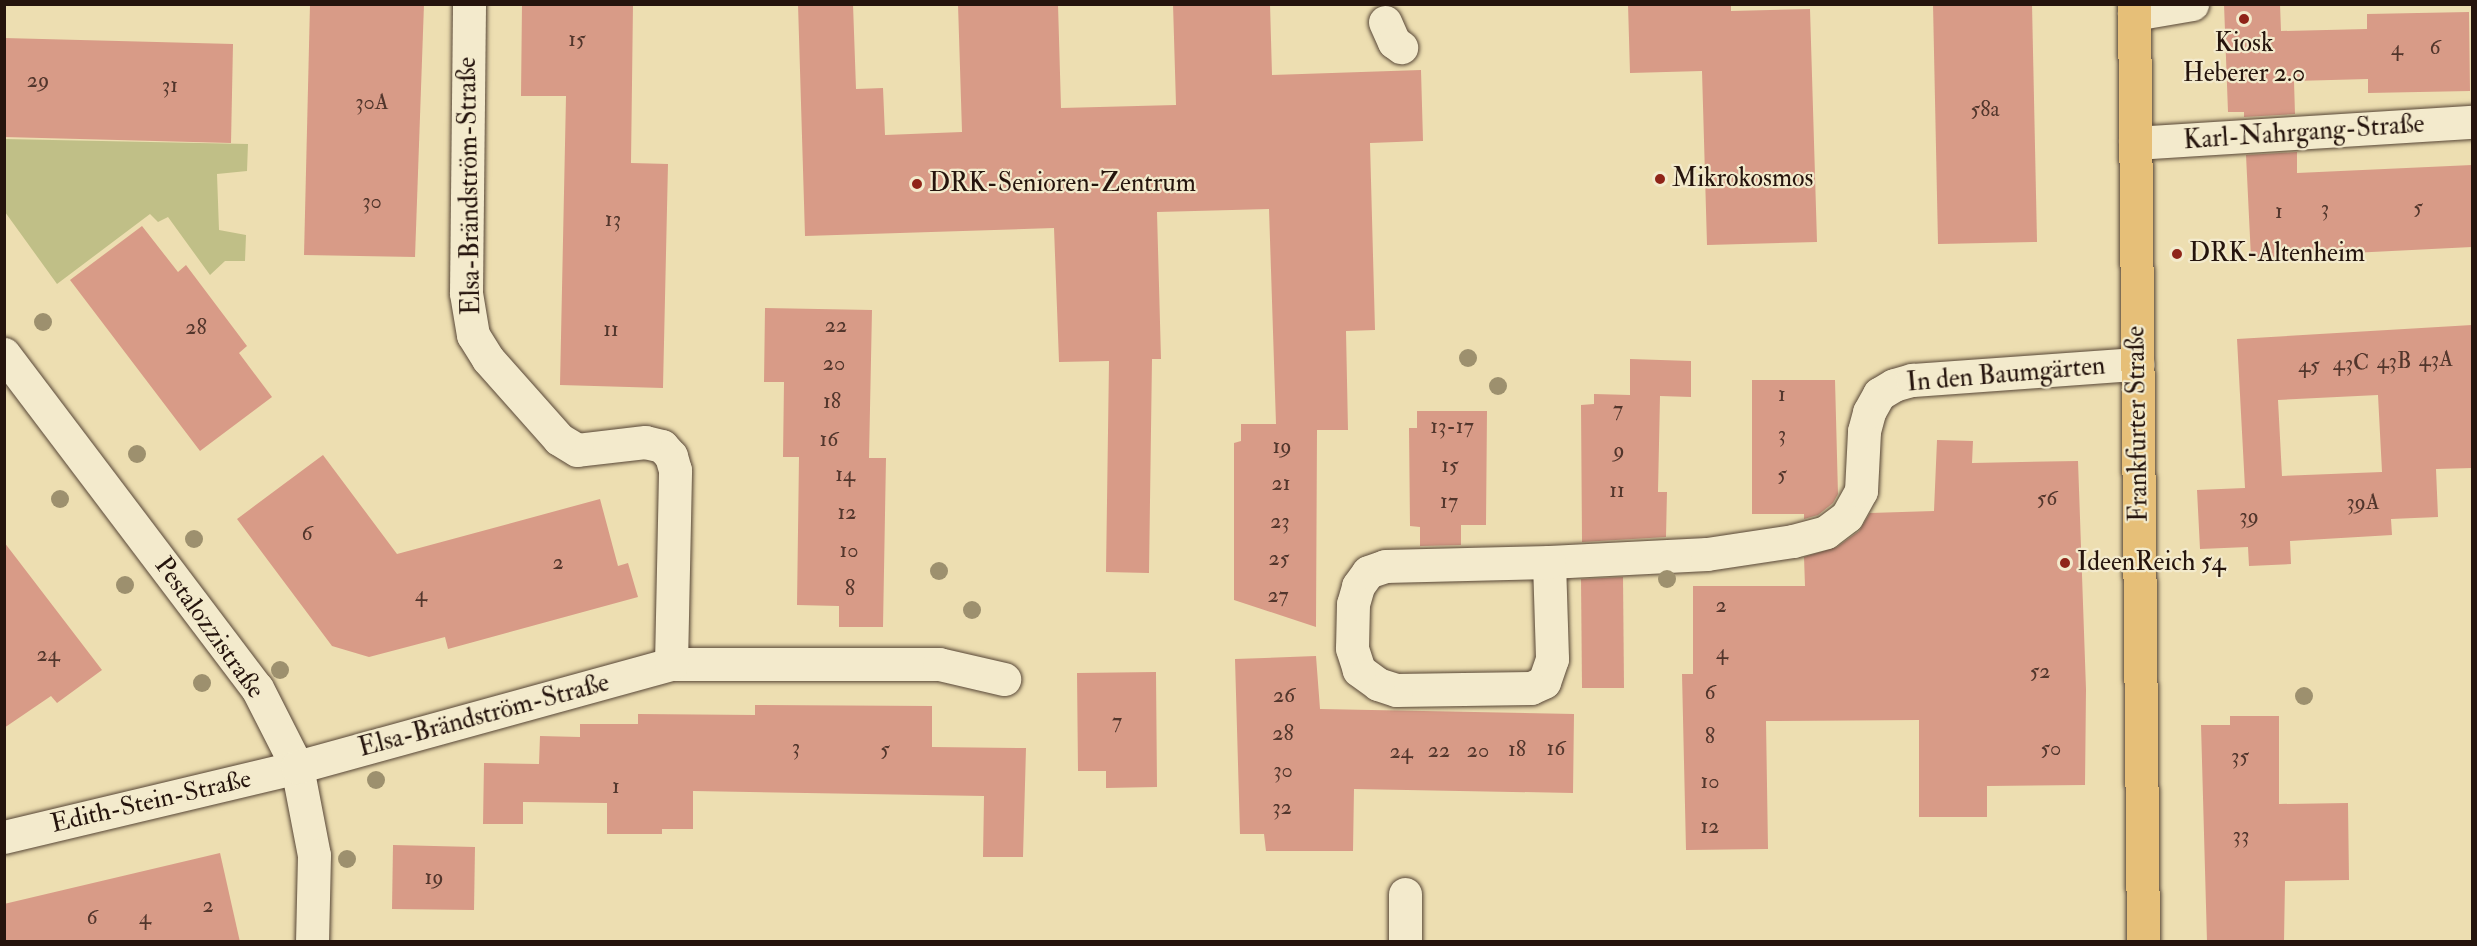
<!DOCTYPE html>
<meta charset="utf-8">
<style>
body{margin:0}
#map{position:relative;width:2477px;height:946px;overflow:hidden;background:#eddeb1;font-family:"IM FELL Double Pica",serif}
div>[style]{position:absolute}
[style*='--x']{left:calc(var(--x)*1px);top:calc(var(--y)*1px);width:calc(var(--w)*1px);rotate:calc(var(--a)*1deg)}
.green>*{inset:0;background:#c0bf87}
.building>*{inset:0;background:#d89b87}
.roads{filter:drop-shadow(0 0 2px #574636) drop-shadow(0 0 2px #574636)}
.minor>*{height:33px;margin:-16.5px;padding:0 16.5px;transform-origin:16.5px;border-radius:16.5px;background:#f3eacc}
.major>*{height:33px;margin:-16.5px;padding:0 16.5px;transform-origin:16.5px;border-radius:16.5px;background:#e6bf78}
.trees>*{width:18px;height:18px;margin:-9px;border-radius:50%;background:#9d906e}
.dots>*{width:16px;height:16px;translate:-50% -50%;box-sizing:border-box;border:3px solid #f3eacc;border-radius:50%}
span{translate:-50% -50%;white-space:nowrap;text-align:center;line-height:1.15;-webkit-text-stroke:4.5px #f3eacc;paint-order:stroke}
.number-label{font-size:22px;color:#52362c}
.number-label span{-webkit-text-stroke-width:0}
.poi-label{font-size:26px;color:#25140d}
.left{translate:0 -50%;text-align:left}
.street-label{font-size:26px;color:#25140d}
.frame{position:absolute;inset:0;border:6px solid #25140d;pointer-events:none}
</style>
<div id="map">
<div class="green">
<div style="clip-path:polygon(4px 139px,248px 144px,247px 171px,217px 174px,219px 230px,246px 235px,245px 261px,225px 261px,210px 275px,168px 217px,158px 222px,150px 214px,57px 284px,5px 212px)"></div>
</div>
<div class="building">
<div style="clip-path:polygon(310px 4px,424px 4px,415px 257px,304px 255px)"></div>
<div style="clip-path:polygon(522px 4px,633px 4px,631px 163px,668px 164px,663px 388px,560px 385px,566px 96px,521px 96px)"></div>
<div style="clip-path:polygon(798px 4px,853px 4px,856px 89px,883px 88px,885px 135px,962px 132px,958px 4px,1058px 4px,1061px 108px,1176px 105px,1173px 4px,1270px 4px,1272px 75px,1421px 70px,1423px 141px,1370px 143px,1375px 330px,1346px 331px,1348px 430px,1317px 430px,1316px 627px,1234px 600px,1234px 443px,1241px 441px,1241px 424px,1276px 424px,1269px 209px,1157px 212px,1161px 359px,1152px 359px,1149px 573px,1106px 572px,1109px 361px,1059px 362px,1054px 228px,805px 236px)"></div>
<div style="clip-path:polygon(1628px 4px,1731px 4px,1731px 11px,1810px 9px,1817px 242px,1707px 245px,1702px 71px,1630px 73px)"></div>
<div style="clip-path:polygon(1933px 4px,2032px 4px,2037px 242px,1938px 244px)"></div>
<div style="clip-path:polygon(2224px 4px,2280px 4px,2281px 31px,2367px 29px,2367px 14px,2469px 12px,2470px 91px,2368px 93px,2368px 79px,2294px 81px,2295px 114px,2244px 117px,2244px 112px,2228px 112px)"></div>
<div style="clip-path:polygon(4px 38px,233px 44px,231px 143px,4px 137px)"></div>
<div style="clip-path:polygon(2297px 152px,2297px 173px,2472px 165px,2472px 247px,2251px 258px,2246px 155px)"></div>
<div style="clip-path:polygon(142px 226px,178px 272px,186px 265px,247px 346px,239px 353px,272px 397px,200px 451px,70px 280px)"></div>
<div style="clip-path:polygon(765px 308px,872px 310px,869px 458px,886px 458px,883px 627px,839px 627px,839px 606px,797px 605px,799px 457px,783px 457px,784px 382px,764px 382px)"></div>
<div style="clip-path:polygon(evenodd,2472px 325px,2472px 468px,2436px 469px,2438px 517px,2391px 519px,2392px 535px,2290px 541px,2291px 564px,2249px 566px,2248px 547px,2200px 549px,2197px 490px,2245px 488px,2237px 339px,2472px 325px,2378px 395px,2382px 472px,2282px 476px,2278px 400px,2378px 395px)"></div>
<div style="clip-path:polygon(1630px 359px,1691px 361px,1691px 397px,1660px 396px,1658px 492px,1667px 492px,1666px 537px,1582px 542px,1581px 405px,1594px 404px,1594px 394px,1630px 395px)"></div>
<div style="clip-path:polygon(1752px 380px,1835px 380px,1838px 494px,1833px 503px,1818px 515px,1804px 519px,1804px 514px,1819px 514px,1752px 514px)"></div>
<div style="clip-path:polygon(1417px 411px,1487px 411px,1486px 525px,1461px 525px,1461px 545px,1420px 546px,1420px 527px,1410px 526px,1409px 428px,1417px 428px)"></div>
<div style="clip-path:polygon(1937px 440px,1973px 441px,1972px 463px,2078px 461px,2086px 689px,2085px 785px,1987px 786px,1987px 817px,1919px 817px,1919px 720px,1766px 721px,1768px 849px,1686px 850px,1682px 674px,1693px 674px,1693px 586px,1805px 586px,1804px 557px,1837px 547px,1859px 531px,1870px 513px,1934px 511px)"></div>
<div style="clip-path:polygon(323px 455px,397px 554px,600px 499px,618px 566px,628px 563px,638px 597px,448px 649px,445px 637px,369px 657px,332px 646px,237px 519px)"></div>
<div style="clip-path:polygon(4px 542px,102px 670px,57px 703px,51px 696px,4px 728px)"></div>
<div style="clip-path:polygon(1623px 577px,1624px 688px,1582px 688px,1581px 579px)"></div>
<div style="clip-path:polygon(1316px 656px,1320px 709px,1574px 714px,1573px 793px,1354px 789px,1353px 851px,1266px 851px,1264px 834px,1240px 834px,1235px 659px)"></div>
<div style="clip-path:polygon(1156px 672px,1157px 787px,1106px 788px,1106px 771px,1078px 771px,1077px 673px)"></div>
<div style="clip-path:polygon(755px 705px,932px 706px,932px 747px,1026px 748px,1023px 857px,983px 857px,984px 796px,693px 791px,693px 829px,662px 829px,662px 834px,607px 834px,607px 803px,523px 802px,523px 824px,483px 824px,484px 763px,539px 764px,540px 736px,580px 737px,580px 724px,638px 724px,638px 714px,755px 715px)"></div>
<div style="clip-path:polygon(2230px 716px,2279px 716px,2279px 804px,2348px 803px,2349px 880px,2285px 881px,2284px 942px,2207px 942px,2201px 725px,2230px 725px)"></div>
<div style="clip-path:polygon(393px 845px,475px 847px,474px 910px,392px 909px)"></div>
<div style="clip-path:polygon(220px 853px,240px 942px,4px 942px,4px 904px)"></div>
</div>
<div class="roads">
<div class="minor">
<div style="--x:2134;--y:14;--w:59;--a:-9.8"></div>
<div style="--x:1385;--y:22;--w:22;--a:66"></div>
<div style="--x:1394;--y:42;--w:9;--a:36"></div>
<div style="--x:2135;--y:143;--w:338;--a:-3.6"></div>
<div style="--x:4;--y:354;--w:419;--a:52.9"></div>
<div style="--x:257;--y:688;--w:89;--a:63.1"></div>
<div style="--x:297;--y:767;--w:90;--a:79.1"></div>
<div style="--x:314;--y:855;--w:87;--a:91.3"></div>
<div style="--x:1549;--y:562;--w:158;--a:-2.9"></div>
<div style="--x:1707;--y:554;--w:87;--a:-8.6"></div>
<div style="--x:1793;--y:541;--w:34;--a:-15"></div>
<div style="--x:1826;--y:532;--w:26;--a:-37"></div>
<div style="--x:1847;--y:516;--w:29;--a:-61"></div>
<div style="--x:1861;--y:491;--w:60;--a:-87.1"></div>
<div style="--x:1864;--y:431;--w:20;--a:-75"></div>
<div style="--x:1869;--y:412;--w:21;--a:-61"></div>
<div style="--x:1879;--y:394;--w:17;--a:-31"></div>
<div style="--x:1894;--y:385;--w:19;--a:-16"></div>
<div style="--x:1912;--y:380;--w:226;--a:-4.1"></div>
<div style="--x:1549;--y:562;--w:97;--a:88.2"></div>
<div style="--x:1552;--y:659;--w:24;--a:109"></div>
<div style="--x:1544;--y:682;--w:14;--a:155"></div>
<div style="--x:1531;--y:688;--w:135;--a:179.2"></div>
<div style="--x:1396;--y:690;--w:19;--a:-162"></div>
<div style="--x:1378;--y:684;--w:24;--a:-144"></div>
<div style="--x:1359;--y:670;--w:23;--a:-108"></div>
<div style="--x:1352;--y:648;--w:44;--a:-88.7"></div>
<div style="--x:1353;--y:604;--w:19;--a:-74"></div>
<div style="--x:1358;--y:586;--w:17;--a:-54"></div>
<div style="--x:1368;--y:572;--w:18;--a:-19"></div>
<div style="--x:1385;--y:566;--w:164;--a:-1.4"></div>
<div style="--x:671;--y:664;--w:268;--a:0"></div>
<div style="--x:939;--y:664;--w:67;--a:13"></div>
<div style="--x:4;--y:837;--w:301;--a:-13.4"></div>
<div style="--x:297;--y:767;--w:388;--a:-15.4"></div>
<div style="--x:671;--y:664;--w:194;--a:-88.8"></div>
<div style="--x:675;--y:470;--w:15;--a:-106"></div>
<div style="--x:671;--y:456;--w:13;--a:-132"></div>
<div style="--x:662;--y:446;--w:17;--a:-167"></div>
<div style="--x:645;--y:442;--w:68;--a:173.3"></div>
<div style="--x:577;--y:450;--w:21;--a:-149"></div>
<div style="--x:559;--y:439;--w:107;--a:-131.6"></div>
<div style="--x:488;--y:359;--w:28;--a:-122"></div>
<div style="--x:473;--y:335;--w:43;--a:-99.5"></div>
<div style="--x:466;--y:293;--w:289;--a:-89.4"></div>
<div style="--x:1405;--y:894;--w:48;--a:90"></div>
</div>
<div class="major">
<div style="--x:2134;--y:4;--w:938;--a:89.45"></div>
</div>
</div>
<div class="trees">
<div style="left:43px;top:322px"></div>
<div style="left:1468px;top:358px"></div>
<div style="left:1498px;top:386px"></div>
<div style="left:137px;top:454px"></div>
<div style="left:60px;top:499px"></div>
<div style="left:194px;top:539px"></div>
<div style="left:939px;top:571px"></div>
<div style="left:1667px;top:579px"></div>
<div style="left:125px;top:585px"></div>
<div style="left:972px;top:610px"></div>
<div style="left:280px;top:670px"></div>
<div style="left:202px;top:683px"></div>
<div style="left:2304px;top:696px"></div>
<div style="left:376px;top:780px"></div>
<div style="left:347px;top:859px"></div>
</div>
<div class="dots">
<div style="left:2244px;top:19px;background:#8f2418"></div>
<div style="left:1660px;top:179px;background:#8f2418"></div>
<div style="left:917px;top:184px;background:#8f2418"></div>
<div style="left:2177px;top:254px;background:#8f2418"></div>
<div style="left:2065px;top:563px;background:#8f2418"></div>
</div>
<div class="number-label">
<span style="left:577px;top:40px">15</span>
<span style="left:2435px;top:48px">6</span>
<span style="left:2397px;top:49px">4</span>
<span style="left:38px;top:81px">29</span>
<span style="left:170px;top:86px">31</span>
<span style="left:372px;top:103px">30A</span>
<span style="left:1985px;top:110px">58a</span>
<span style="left:372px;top:202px">30</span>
<span style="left:2418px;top:208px">5</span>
<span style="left:2325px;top:209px">3</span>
<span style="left:2279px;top:212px">1</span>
<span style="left:613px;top:220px">13</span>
<span style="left:836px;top:326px">22</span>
<span style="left:196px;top:328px">28</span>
<span style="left:611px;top:330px">11</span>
<span style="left:2436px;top:360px">43A</span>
<span style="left:2394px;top:362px">43B</span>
<span style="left:834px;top:364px">20</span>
<span style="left:2351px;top:364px">43C</span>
<span style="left:2309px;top:366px">45</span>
<span style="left:1782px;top:395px">1</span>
<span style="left:832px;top:402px">18</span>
<span style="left:1618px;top:410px">7</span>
<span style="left:1452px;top:427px">13-17</span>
<span style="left:1782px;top:435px">3</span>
<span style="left:829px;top:440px">16</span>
<span style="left:1282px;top:447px">19</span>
<span style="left:1619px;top:451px">9</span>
<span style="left:1450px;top:466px">15</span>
<span style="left:845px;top:475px">14</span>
<span style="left:1782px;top:475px">5</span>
<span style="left:1281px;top:484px">21</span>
<span style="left:1617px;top:491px">11</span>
<span style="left:2047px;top:499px">56</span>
<span style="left:1449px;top:502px">17</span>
<span style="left:2363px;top:503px">39A</span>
<span style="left:847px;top:513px">12</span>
<span style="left:2249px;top:517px">39</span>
<span style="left:1280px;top:522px">23</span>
<span style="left:307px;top:534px">6</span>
<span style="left:849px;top:551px">10</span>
<span style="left:1279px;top:559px">25</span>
<span style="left:558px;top:563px">2</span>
<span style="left:850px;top:589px">8</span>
<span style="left:421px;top:595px">4</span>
<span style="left:1278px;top:596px">27</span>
<span style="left:1721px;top:606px">2</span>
<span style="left:1722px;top:653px">4</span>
<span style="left:48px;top:655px">24</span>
<span style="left:2040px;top:672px">52</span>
<span style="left:1710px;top:693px">6</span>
<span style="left:1284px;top:696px">26</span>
<span style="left:1117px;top:722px">7</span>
<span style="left:1283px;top:734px">28</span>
<span style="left:1710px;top:737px">8</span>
<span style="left:796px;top:748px">3</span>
<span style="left:1556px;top:749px">16</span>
<span style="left:2051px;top:749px">50</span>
<span style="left:885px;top:750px">5</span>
<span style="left:1517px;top:750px">18</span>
<span style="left:1439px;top:751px">22</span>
<span style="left:1478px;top:751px">20</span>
<span style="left:1401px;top:752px">24</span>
<span style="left:2240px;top:757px">35</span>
<span style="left:1283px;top:771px">30</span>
<span style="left:1710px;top:782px">10</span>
<span style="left:616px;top:787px">1</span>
<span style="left:1282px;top:808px">32</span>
<span style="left:1710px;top:827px">12</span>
<span style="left:2241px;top:836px">33</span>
<span style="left:434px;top:878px">19</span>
<span style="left:208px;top:906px">2</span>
<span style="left:92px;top:918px">6</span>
<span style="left:145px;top:918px">4</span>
</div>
<div class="poi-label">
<span style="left:2244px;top:59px">Kiosk<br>Heberer 2.0</span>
<span class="left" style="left:1672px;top:179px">Mikrokosmos</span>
<span class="left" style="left:929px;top:184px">DRK-Senioren-Zentrum</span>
<span class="left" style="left:2189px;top:254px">DRK-Altenheim</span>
<span class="left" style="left:2077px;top:563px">IdeenReich 54</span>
</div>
<div class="street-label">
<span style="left:2304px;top:133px;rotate:-4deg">Karl-Nahrgang-Straße</span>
<span style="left:470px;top:186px;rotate:-91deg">Elsa-Brändström-Straße</span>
<span style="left:2006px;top:375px;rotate:-5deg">In den Baumgärten</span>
<span style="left:2138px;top:424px;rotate:-91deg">Frankfurter Straße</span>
<span style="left:209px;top:628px;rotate:54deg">Pestalozzistraße</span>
<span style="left:484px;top:716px;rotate:-15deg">Elsa-Brändström-Straße</span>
<span style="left:151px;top:802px;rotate:-13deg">Edith-Stein-Straße</span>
</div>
<div class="frame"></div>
</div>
